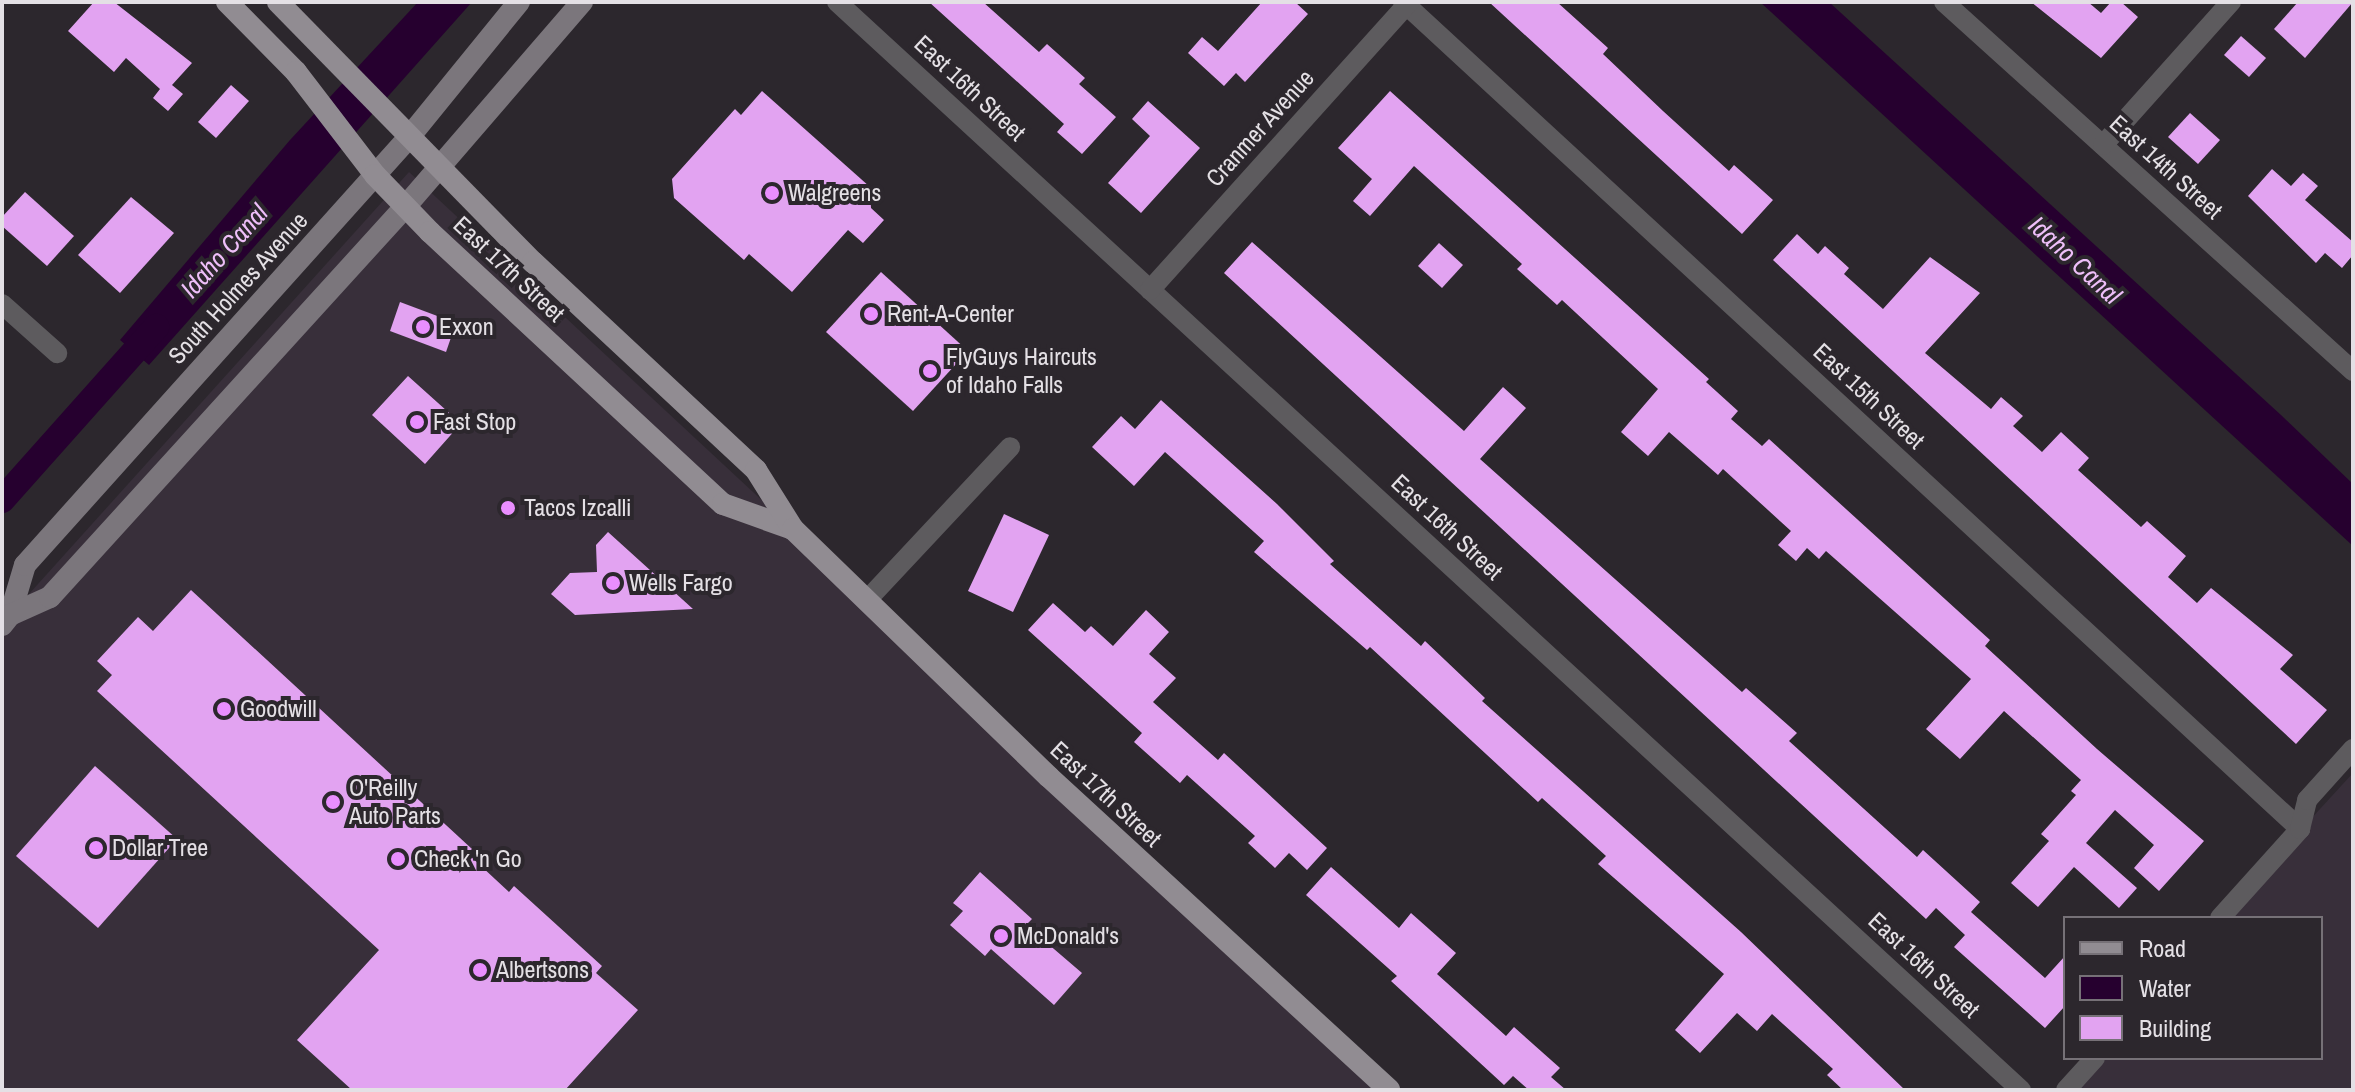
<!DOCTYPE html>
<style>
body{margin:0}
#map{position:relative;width:2355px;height:1092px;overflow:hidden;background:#2c272d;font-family:"Archivo Narrow",sans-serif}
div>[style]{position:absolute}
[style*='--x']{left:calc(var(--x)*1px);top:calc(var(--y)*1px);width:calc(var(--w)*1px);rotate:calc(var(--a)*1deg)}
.built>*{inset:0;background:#382f3a}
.water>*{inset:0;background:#26002f}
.canal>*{height:26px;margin:-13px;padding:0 13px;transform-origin:13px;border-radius:13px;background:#26002f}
.building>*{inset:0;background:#e2a3f1}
.minor>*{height:20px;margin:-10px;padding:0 10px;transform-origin:10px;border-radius:10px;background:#5d5b5e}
.secondary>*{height:22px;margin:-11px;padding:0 11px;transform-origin:11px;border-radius:11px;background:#7b767c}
.primary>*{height:22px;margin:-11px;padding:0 11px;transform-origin:11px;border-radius:11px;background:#918c92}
.dots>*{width:22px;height:22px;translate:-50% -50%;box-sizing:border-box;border:4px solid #2c272d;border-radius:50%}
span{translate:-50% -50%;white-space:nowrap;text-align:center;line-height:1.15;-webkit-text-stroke:8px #2c272d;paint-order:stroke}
.street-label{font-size:24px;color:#e4e0e5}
.poi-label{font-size:24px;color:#e4e0e5}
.left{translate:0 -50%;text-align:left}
.water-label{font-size:26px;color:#eebff9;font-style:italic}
.frame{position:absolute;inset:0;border:4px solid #e4e0e5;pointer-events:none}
.legend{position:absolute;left:2063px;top:916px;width:260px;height:144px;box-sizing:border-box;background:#2c272d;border:2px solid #767177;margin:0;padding:10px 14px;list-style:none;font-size:24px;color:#e4e0e5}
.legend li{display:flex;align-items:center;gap:16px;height:40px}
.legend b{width:40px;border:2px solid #767177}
</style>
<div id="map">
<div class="built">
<div style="clip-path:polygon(409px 172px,868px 599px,1389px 1090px,2px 1090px,2px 624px)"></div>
<div style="clip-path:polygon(2353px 773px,2353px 1090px,2066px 1090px,2095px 1058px,2321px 1058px,2321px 918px,2220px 918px)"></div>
</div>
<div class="water">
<div style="clip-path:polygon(418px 2px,472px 2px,149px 365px,120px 340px,290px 140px)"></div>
<div style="clip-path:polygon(1760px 2px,1829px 2px,2281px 415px,2353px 484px,2353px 546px)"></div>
</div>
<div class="canal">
<div style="--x:2;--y:500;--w:232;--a:-48.3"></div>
</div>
<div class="building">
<div style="clip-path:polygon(94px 2px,114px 2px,192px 63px,172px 85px,183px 94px,168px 111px,153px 98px,160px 89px,126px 58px,114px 72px,68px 31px)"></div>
<div style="clip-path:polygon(929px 2px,983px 2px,1039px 52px,1047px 44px,1085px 78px,1079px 84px,1116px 117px,1082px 154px,1057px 132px,1064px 124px)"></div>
<div style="clip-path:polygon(1262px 2px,1295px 2px,1308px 14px,1245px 82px,1236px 73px,1224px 86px,1188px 53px,1202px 37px,1218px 51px)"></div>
<div style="clip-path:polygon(1489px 2px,1557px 2px,1608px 48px,1603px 54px,1663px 111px,1729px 171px,1734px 165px,1773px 200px,1742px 234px)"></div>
<div style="clip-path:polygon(2031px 2px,2088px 2px,2101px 13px,2111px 2px,2121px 2px,2138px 17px,2101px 58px)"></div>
<div style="clip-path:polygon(2298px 2px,2353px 2px,2305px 58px,2274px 29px)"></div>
<div style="clip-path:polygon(2241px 36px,2266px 58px,2249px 77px,2224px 55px)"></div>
<div style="clip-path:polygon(231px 85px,249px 101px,216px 138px,198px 122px)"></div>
<div style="clip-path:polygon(762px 91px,870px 187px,871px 208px,884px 220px,863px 243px,848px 230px,792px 292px,749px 254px,744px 260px,674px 198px,672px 179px,735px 109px,741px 115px)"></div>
<div style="clip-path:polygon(1390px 91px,1709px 379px,1706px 382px,1738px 411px,1731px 419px,1762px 446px,1769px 439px,1990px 640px,1985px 646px,2097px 749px,2204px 841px,2159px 891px,2134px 868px,2154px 845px,2115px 810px,2086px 843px,2137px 888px,2119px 908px,2074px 867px,2038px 907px,2011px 883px,2049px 841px,2041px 834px,2076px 795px,2071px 791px,2081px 780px,2004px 711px,1960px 759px,1926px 729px,1971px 679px,1826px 551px,1819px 559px,1807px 548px,1796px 561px,1778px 545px,1791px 531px,1723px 469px,1718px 475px,1669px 432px,1648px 456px,1621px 432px,1658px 389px,1562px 300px,1557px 305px,1517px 269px,1522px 264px,1414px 166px,1370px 216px,1353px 201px,1372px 179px,1338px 148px)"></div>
<div style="clip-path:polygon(1148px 101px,1200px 148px,1141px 213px,1108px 183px,1150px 136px,1132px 119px)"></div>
<div style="clip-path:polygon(2190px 113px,2220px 140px,2198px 164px,2168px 137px)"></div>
<div style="clip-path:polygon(2272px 169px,2291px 186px,2303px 173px,2318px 186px,2305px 200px,2353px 242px,2353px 255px,2342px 268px,2325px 253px,2316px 263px,2248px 196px)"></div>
<div style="clip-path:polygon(25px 192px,74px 236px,47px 266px,2px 226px,2px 217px)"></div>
<div style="clip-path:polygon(131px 197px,174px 233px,120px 293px,78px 255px)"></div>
<div style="clip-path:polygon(1797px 234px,1818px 254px,1825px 246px,1849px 268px,1844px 274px,1883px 309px,1930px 257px,1980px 293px,1925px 353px,1991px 409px,2001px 397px,2023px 416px,2013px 426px,2042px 452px,2061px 432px,2089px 458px,2078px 470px,2141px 527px,2147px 521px,2186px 556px,2168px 577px,2197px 603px,2211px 588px,2293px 655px,2280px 669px,2327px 710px,2296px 744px,1773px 260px)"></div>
<div style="clip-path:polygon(1252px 242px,1464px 431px,1503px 387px,1526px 408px,1480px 459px,1742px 692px,1746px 688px,1797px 733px,1789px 741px,1917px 857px,1923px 850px,1980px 902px,1971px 912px,2045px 978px,2065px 956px,2065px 1006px,2045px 1028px,1954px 947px,1965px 935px,1936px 908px,1926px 919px,1224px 273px)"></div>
<div style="clip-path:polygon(1439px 243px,1463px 265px,1442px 288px,1418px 266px)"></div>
<div style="clip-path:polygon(881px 272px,968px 351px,913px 411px,826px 332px)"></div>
<div style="clip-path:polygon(400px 302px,456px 323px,446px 352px,390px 331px)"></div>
<div style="clip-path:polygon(408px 376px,457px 420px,453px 424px,457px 428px,425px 464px,372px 415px)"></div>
<div style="clip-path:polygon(1161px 400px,1277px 504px,1334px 561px,1330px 564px,1421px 646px,1425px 641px,1485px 698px,1482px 701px,1741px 932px,1905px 1090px,1843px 1090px,1827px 1075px,1833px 1069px,1772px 1014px,1757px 1031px,1737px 1013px,1700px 1053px,1675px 1030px,1724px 974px,1598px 864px,1606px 856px,1542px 798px,1538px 802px,1370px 647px,1367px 650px,1254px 552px,1264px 541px,1165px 452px,1134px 486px,1092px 447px,1121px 416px,1135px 429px)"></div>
<div style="clip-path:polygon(1004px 514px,1049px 535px,1013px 612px,968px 591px)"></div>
<div style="clip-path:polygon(608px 532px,693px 609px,575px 615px,551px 594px,570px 573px,597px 572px,596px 545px)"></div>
<div style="clip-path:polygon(191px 590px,472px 849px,467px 853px,509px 892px,514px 886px,602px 966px,596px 973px,638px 1010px,565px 1090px,352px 1090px,297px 1040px,379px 950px,97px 691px,112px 675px,97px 661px,138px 617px,153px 631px)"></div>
<div style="clip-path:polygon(1053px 603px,1085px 632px,1091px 626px,1113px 646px,1146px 610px,1169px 632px,1149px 654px,1176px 678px,1153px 702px,1218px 760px,1224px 753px,1327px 848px,1307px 870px,1289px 853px,1275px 868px,1248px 843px,1255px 836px,1187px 775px,1180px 783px,1134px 742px,1142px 733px,1028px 630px)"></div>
<div style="clip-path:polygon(95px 766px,177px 839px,98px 928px,16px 856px)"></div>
<div style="clip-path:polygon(1331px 867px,1399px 928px,1411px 913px,1456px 953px,1437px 974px,1506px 1036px,1514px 1027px,1560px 1068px,1551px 1077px,1566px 1090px,1529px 1090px,1513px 1076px,1504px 1085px,1391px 981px,1397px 976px,1306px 895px)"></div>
<div style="clip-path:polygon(980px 872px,1032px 919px,1026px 925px,1082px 973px,1054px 1005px,991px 949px,985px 956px,950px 925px,963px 911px,953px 903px)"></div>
</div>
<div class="minor">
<div style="--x:837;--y:2;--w:1608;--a:42.58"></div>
<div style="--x:1403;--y:2;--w:1220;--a:42.67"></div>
<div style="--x:1944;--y:2;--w:551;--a:42.06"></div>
<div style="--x:2103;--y:145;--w:192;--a:-48.2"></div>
<div style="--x:1150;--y:290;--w:387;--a:-48"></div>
<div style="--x:2;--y:304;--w:74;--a:41.7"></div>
<div style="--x:868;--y:599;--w:208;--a:-46.9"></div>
<div style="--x:2220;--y:918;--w:120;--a:-48"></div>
<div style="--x:2300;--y:829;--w:30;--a:-76"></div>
<div style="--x:2307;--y:800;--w:69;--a:-48"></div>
<div style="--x:2066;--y:1090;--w:43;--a:-47.8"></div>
</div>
<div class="secondary">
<div style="--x:10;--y:615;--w:52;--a:-73.3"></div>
<div style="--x:25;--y:565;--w:576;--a:-48.09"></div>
<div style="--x:410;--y:136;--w:173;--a:-50.9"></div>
<div style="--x:2;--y:625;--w:13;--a:-51"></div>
<div style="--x:10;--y:615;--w:44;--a:-24.2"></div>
<div style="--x:50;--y:597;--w:527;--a:-47.69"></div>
<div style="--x:405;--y:207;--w:271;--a:-49.2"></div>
</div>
<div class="primary">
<div style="--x:227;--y:2;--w:98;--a:45.4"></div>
<div style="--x:296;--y:72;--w:130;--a:52.5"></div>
<div style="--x:375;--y:175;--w:79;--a:46"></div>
<div style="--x:430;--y:232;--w:400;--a:42.9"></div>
<div style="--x:723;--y:504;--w:74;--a:19.7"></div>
<div style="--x:278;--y:2;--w:364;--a:45.6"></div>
<div style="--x:533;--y:262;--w:305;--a:43"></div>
<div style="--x:756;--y:470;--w:70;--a:57.9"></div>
<div style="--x:793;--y:529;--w:356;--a:44.1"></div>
<div style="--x:1049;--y:777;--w:462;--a:42.6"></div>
</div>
<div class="dots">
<div style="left:772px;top:193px;background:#e98efe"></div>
<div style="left:871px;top:314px;background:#e98efe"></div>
<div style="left:423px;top:327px;background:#e98efe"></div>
<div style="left:930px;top:371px;background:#e98efe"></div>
<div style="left:417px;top:422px;background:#e98efe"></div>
<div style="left:508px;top:508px;background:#e98efe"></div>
<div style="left:613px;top:583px;background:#e98efe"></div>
<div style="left:224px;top:709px;background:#e98efe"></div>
<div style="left:333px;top:802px;background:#e98efe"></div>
<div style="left:96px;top:848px;background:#e98efe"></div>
<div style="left:398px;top:859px;background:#e98efe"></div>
<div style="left:1001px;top:936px;background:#e98efe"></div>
<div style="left:480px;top:970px;background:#e98efe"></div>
</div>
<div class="street-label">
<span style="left:970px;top:88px;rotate:43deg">East 16th Street</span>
<span style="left:1260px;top:128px;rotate:-48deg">Cranmer Avenue</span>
<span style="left:2166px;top:167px;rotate:42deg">East 14th Street</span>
<span style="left:509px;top:269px;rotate:43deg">East 17th Street</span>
<span style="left:238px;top:288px;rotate:-48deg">South Holmes Avenue</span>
<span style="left:1869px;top:396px;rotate:43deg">East 15th Street</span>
<span style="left:1447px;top:527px;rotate:43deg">East 16th Street</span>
<span style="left:1106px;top:794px;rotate:43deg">East 17th Street</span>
<span style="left:1924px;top:965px;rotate:43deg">East 16th Street</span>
</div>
<div class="poi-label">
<span class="left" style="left:788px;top:193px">Walgreens</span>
<span class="left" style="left:887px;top:314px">Rent-A-Center</span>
<span class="left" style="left:439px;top:327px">Exxon</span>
<span class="left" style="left:946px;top:371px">FlyGuys Haircuts<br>of Idaho Falls</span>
<span class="left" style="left:433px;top:422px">Fast Stop</span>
<span class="left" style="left:524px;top:508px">Tacos Izcalli</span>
<span class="left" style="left:629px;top:583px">Wells Fargo</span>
<span class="left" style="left:240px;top:709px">Goodwill</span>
<span class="left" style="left:349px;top:802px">O'Reilly<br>Auto Parts</span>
<span class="left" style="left:112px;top:848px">Dollar Tree</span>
<span class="left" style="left:414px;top:859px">Check 'n Go</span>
<span class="left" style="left:1017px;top:936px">McDonald's</span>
<span class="left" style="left:496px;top:970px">Albertsons</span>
</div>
<div class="water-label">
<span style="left:224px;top:251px;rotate:-48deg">Idaho Canal</span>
<span style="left:2075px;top:260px;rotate:43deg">Idaho Canal</span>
</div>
<div class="frame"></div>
<ul class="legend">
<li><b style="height:10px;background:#918c92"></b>Road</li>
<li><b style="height:22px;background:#26002f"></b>Water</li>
<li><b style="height:22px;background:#e2a3f1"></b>Building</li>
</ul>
</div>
